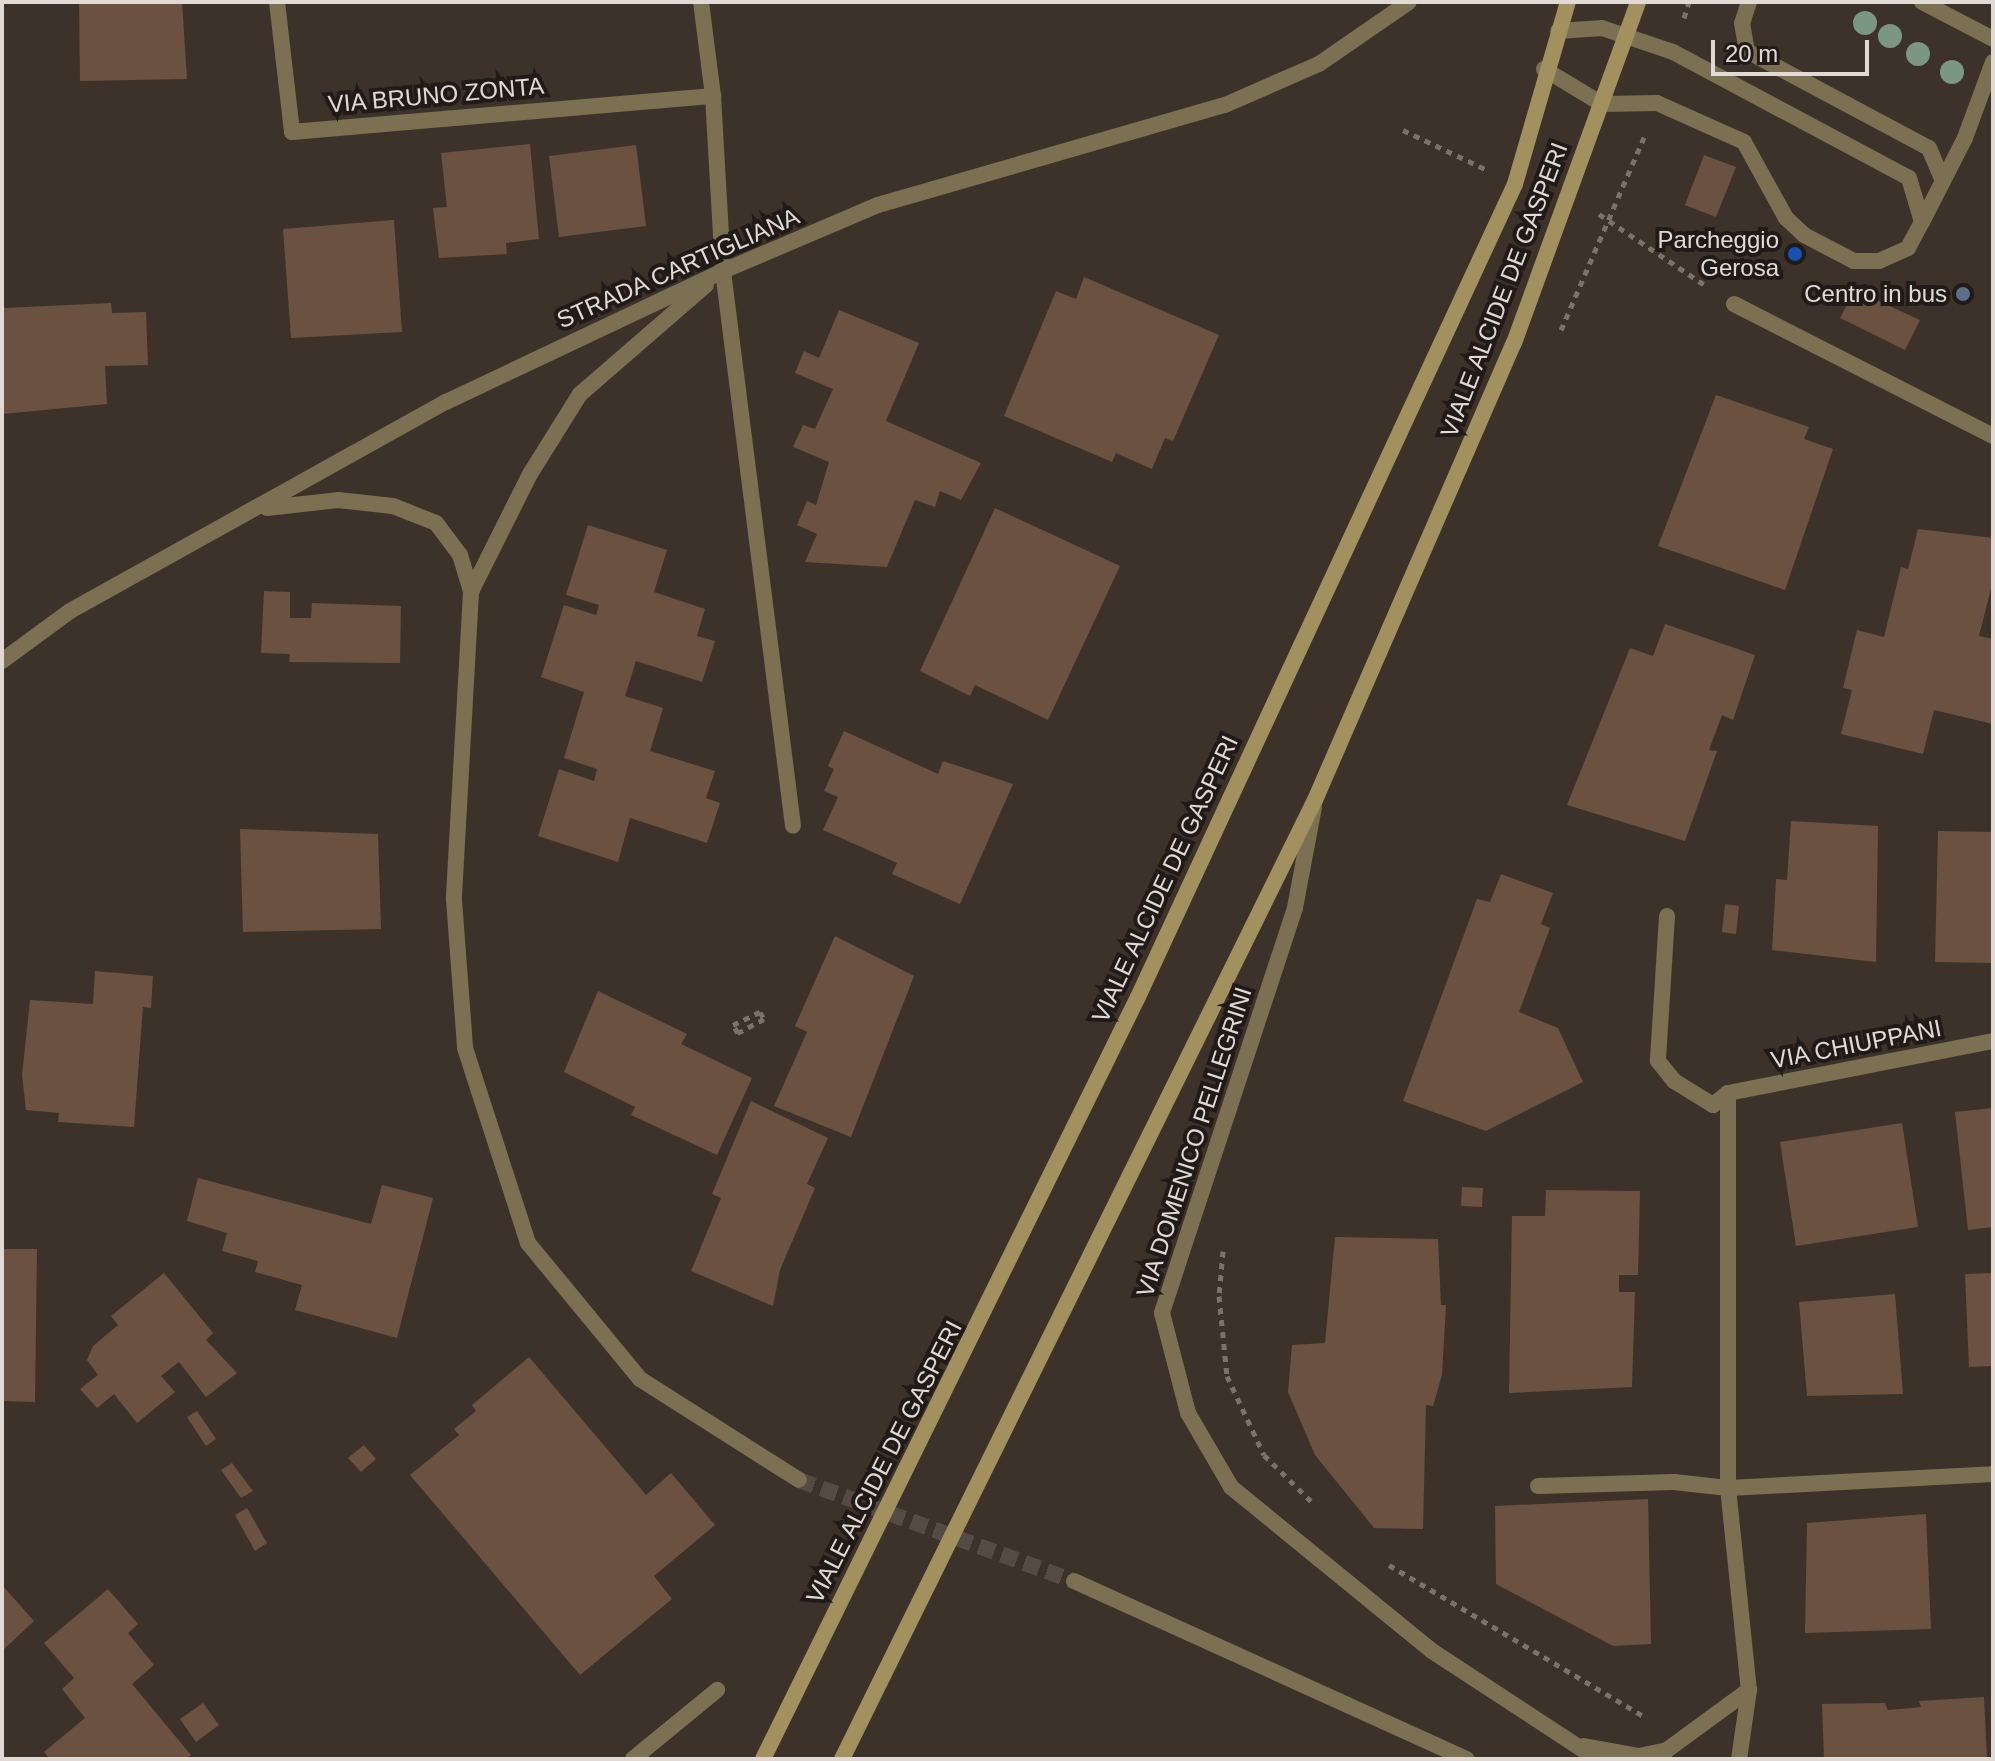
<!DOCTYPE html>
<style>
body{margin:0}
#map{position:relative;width:1995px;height:1761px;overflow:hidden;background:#3d322a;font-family:Arial,sans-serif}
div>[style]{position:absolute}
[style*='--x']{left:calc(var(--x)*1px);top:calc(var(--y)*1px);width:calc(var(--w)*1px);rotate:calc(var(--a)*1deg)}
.building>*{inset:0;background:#6b513f}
.street-tunnel>*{height:16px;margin-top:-8px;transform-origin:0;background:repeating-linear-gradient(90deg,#554b44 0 16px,transparent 0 24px)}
.path>*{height:5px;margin-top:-2.5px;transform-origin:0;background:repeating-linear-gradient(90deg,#7b726b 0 6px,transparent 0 12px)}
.lane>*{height:16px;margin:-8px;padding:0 8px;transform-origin:8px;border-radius:8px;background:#7b7051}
.street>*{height:16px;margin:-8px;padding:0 8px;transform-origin:8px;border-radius:8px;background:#7b7051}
.secondary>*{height:16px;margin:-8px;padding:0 8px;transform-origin:8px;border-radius:8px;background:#a2905e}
.trees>*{width:24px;height:24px;margin:-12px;border-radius:50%;background:#7b9681}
.dots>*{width:22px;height:22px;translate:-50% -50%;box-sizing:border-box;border:4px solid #201b18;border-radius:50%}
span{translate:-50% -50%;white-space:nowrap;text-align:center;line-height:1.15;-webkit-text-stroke:8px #201b18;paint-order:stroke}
.street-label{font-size:24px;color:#e0d9d4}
.poi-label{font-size:24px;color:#e0d9d4}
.right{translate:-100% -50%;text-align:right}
.frame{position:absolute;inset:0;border:4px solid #e0d9d4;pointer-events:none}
.scale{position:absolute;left:1711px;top:40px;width:158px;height:36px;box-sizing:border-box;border:4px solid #e0d9d4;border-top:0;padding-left:10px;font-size:24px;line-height:28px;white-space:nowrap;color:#e0d9d4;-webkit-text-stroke:6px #201b18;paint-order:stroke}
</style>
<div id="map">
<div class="building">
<div style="clip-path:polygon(79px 2px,182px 2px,187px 79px,80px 81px)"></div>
<div style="clip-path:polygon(530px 144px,539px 239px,506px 243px,507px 254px,439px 258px,433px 208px,447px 207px,441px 153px)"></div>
<div style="clip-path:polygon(636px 145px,646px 226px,559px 237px,549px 156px)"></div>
<div style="clip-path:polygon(1704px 155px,1736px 167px,1716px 217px,1685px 205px)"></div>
<div style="clip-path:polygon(394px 220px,402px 332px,291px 338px,283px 229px)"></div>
<div style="clip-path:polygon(1084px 277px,1219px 335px,1173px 441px,1165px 438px,1152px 469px,1116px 453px,1112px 462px,1004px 416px,1056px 291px,1076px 299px)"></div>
<div style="clip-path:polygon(1855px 290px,1920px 320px,1905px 350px,1840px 318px)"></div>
<div style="clip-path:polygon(2px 303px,5px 308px,111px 303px,112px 313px,146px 312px,148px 365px,105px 366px,107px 404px,2px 414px)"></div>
<div style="clip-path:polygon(839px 310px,919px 343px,886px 421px,981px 463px,961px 500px,940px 491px,935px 507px,915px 500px,887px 567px,805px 562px,817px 534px,797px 525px,807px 501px,816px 505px,829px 462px,793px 447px,803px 425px,815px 429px,833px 389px,795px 373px,804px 351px,819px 358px)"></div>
<div style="clip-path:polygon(1716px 395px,1809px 427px,1804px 439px,1833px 449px,1785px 590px,1658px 546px)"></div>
<div style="clip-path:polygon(995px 508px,1120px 566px,1048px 720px,975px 685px,970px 696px,920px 671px)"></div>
<div style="clip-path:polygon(588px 525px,667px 550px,654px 592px,705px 609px,697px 636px,715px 641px,702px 682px,636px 661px,625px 696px,663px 708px,650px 751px,715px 771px,706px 798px,720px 803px,707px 843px,630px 818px,618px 862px,538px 836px,559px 769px,594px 781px,597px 769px,564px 758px,584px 692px,541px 677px,564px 605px,596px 615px,599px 605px,566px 595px)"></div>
<div style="clip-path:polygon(1918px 529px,1993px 538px,1993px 581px,1979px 636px,1993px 639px,1993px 724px,1934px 710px,1923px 754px,1841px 734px,1852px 690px,1843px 688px,1857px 630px,1884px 637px,1901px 567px,1908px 569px)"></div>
<div style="clip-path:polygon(264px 591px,290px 592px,290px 618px,311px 618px,312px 603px,401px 606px,400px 663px,289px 662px,290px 654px,261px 653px)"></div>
<div style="clip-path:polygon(1665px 624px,1755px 655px,1733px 720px,1722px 715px,1709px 750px,1717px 751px,1685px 841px,1567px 805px,1630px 648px,1653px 656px)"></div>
<div style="clip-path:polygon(844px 731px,938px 774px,943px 761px,1013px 784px,960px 904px,892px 874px,897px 863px,823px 830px,838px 797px,824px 791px,834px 769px,828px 766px)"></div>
<div style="clip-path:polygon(1791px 821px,1878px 826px,1876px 962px,1772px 950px,1776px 879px,1787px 880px)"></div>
<div style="clip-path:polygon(240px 829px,378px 834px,381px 929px,243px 932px)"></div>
<div style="clip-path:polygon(1938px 831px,1993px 832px,1993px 963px,1935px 962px)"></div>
<div style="clip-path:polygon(1501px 874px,1553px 893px,1541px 924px,1550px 928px,1519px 1012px,1558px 1028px,1583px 1082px,1486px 1131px,1403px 1101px,1477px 899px,1490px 902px)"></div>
<div style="clip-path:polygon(1725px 904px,1739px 906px,1736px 934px,1722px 932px)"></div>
<div style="clip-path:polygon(835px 936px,914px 976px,851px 1137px,774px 1106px,807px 1032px,795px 1026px)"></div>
<div style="clip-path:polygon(95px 971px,153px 976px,151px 1008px,143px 1007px,134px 1127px,58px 1122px,59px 1113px,26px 1110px,22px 1075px,30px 1000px,93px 1004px)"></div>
<div style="clip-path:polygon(598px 991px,687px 1034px,681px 1044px,752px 1078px,717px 1155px,631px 1115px,635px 1107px,564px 1072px)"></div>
<div style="clip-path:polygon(751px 1101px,828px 1138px,807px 1184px,815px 1188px,780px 1270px,773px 1306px,691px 1271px,721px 1198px,712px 1194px)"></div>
<div style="clip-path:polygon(1993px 1108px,1993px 1227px,1968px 1230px,1955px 1112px)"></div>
<div style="clip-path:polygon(1902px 1123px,1918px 1227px,1796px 1246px,1780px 1142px)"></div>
<div style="clip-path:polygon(198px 1178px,371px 1224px,382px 1185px,433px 1198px,397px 1338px,295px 1310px,302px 1285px,255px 1272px,258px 1261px,222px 1251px,227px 1233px,187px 1221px)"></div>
<div style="clip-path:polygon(1462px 1187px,1483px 1188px,1482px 1207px,1461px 1206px)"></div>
<div style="clip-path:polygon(1546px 1190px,1640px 1191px,1638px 1275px,1619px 1275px,1619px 1292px,1635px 1292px,1632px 1387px,1509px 1393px,1512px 1216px,1545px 1216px)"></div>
<div style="clip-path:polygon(1335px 1237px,1438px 1239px,1441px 1305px,1446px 1305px,1442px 1375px,1433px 1406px,1426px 1405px,1423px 1529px,1374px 1528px,1315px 1455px,1288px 1392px,1292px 1345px,1325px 1343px)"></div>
<div style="clip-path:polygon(2px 1249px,37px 1249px,35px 1402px,2px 1401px)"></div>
<div style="clip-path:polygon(164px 1273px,213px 1333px,206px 1340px,237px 1373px,206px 1397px,179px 1362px,161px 1376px,175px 1392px,137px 1423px,114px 1394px,97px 1408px,80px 1389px,98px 1375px,87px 1360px,93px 1346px,118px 1325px,111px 1316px)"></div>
<div style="clip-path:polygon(1993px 1273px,1993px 1366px,1969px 1367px,1965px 1274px)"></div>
<div style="clip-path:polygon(1895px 1294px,1903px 1394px,1807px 1396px,1799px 1302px)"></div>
<div style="clip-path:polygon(529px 1357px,646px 1495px,671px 1473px,715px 1525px,654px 1576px,672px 1599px,580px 1675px,410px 1475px,459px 1435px,454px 1429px,476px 1411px,472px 1405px)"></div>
<div style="clip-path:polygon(197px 1411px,216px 1439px,206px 1446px,187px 1417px)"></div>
<div style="clip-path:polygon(364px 1445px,376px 1459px,361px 1472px,348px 1458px)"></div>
<div style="clip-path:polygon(232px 1463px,253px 1491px,241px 1498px,221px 1470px)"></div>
<div style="clip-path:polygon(1648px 1499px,1651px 1644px,1613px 1646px,1496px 1584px,1495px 1506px)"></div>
<div style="clip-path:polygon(247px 1508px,267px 1543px,255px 1551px,235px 1515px)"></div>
<div style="clip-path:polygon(1926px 1514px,1931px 1629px,1805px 1633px,1807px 1523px)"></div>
<div style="clip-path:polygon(2px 1585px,34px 1621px,2px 1651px)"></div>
<div style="clip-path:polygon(108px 1589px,138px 1624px,128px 1633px,154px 1665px,132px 1684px,191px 1755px,186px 1759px,50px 1759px,44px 1752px,85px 1718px,62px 1689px,74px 1678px,44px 1643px)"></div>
<div style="clip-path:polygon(1984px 1697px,1987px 1759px,1824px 1759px,1822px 1704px,1885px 1703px,1888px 1710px,1921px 1707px,1919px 1701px)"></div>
<div style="clip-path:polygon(203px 1703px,219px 1725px,196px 1742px,180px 1719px)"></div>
</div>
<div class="street-tunnel">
<div style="--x:799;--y:1480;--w:293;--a:20.2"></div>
</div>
<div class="path">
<div style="--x:1684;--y:18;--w:17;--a:-73"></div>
<div style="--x:1403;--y:130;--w:91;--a:25.4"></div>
<div style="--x:1599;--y:214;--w:129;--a:33.9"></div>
<div style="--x:1561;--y:330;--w:210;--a:-66.7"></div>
<div style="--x:760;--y:1012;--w:8;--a:60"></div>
<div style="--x:764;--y:1019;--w:30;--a:152"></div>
<div style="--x:738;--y:1033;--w:9;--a:-122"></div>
<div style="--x:733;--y:1025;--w:30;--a:-26"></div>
<div style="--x:1223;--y:1251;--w:45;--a:95.1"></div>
<div style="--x:1219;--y:1296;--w:80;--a:84.3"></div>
<div style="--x:1227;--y:1376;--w:87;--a:64.9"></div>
<div style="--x:1264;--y:1455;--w:70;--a:44.4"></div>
<div style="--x:1389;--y:1565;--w:295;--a:30.7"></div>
</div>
<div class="lane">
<div style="--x:1749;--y:2;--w:22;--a:108"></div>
<div style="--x:1742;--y:23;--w:28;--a:80"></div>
<div style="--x:1747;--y:51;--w:206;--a:28.1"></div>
<div style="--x:1929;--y:148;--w:34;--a:67"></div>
<div style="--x:1922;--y:2;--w:80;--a:27.5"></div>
<div style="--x:1544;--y:69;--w:68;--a:31.1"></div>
<div style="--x:1602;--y:104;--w:55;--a:-1"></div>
<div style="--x:1657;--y:103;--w:95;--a:24.1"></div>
<div style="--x:1744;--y:142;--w:87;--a:61.1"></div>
<div style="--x:1786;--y:218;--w:25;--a:43"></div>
<div style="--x:1804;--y:235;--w:56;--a:27.5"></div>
<div style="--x:1854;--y:261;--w:25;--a:0"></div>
<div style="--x:1879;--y:261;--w:32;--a:-24"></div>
<div style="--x:1908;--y:248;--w:30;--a:-62"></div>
<div style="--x:1922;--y:222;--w:46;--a:-106.5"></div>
<div style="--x:1909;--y:178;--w:268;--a:-151.9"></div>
<div style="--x:1673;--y:52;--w:75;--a:-161.3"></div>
<div style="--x:1602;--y:28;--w:44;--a:176.1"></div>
<div style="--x:1922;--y:222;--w:94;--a:-62.9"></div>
<div style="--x:1965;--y:138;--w:81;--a:-69.8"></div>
<div style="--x:723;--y:271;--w:559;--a:82.81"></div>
</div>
<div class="street">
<div style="--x:277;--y:2;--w:131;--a:83.4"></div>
<div style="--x:292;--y:132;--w:423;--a:-4.9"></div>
<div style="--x:701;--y:2;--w:95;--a:82.7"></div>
<div style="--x:713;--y:96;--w:175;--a:86.7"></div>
<div style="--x:706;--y:285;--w:167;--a:139.1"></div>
<div style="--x:580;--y:394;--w:94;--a:122"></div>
<div style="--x:530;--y:474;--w:132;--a:116.6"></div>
<div style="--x:471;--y:592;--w:308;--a:93.2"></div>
<div style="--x:454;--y:900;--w:148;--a:85.7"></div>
<div style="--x:465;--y:1048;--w:205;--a:72.1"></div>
<div style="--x:528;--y:1243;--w:176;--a:50.5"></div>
<div style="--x:640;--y:1379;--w:188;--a:32.4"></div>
<div style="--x:1734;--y:304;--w:291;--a:27"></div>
<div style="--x:267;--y:508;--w:71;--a:-6.4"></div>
<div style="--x:338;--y:500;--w:55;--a:6.2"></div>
<div style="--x:393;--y:506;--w:46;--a:21.6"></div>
<div style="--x:436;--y:523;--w:40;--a:53"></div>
<div style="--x:460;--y:555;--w:39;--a:73"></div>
<div style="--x:2;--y:661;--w:84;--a:-36.3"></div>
<div style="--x:70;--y:611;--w:430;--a:-29.1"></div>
<div style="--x:446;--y:402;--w:306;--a:-25.3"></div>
<div style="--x:723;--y:271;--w:168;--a:-23.1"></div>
<div style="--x:878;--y:205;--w:361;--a:-16.1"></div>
<div style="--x:1225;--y:105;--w:103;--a:-23.6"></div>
<div style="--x:1319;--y:64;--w:109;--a:-34.6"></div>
<div style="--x:1314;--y:807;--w:103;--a:100.7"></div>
<div style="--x:1295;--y:908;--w:426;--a:108.2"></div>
<div style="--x:1162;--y:1313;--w:103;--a:75.4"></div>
<div style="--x:1188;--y:1413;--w:86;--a:59.8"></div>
<div style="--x:1231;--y:1487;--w:259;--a:39.2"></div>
<div style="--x:1432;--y:1651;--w:197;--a:33.2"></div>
<div style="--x:1667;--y:916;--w:145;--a:93.6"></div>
<div style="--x:1658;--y:1061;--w:26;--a:51"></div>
<div style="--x:1674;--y:1081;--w:46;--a:31.6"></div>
<div style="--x:1713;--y:1105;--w:19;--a:-39"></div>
<div style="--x:1728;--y:1093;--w:395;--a:90"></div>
<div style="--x:1728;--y:1488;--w:203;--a:84.1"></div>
<div style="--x:1749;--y:1690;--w:70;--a:98.2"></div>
<div style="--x:1728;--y:1093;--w:270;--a:-11.1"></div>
<div style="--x:1538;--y:1486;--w:136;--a:-1.7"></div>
<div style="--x:1674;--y:1482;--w:54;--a:6.3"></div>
<div style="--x:1728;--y:1488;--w:265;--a:-3"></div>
<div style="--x:1074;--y:1581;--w:431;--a:24.4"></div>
<div style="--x:1584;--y:1746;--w:56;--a:10.3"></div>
<div style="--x:1639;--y:1756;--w:29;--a:-12"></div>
<div style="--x:1667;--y:1750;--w:102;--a:-36.2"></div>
<div style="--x:633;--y:1759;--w:109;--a:-39.4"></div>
</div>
<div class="secondary">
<div style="--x:763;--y:1759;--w:849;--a:-63.8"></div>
<div style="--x:1138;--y:997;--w:896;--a:-65.12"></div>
<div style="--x:1515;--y:184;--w:190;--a:-73.8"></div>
<div style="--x:842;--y:1759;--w:1069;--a:-63.75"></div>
<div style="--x:1315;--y:800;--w:498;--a:-66.5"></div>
<div style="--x:1514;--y:343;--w:363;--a:-70"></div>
</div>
<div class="trees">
<div style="left:1865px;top:23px"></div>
<div style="left:1890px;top:36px"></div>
<div style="left:1918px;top:54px"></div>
<div style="left:1952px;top:72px"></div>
</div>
<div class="dots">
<div style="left:1795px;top:254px;background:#1a4fb4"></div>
<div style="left:1963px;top:294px;background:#5c6f8a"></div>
</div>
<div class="street-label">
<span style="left:436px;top:95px;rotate:-5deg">VIA BRUNO ZONTA</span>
<span style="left:678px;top:268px;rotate:-24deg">STRADA CARTIGLIANA</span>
<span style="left:1504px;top:290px;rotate:-69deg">VIALE ALCIDE DE GASPERI</span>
<span style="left:1165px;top:879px;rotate:-65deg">VIALE ALCIDE DE GASPERI</span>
<span style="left:1856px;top:1044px;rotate:-11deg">VIA CHIUPPANI</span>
<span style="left:1194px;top:1142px;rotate:-72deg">VIA DOMENICO PELLEGRINI</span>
<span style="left:884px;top:1462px;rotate:-63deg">VIALE ALCIDE DE GASPERI</span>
</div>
<div class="poi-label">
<span class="right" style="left:1779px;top:254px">Parcheggio<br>Gerosa</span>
<span class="right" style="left:1947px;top:294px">Centro in bus</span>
</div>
<div class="frame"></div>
<div class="scale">20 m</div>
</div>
